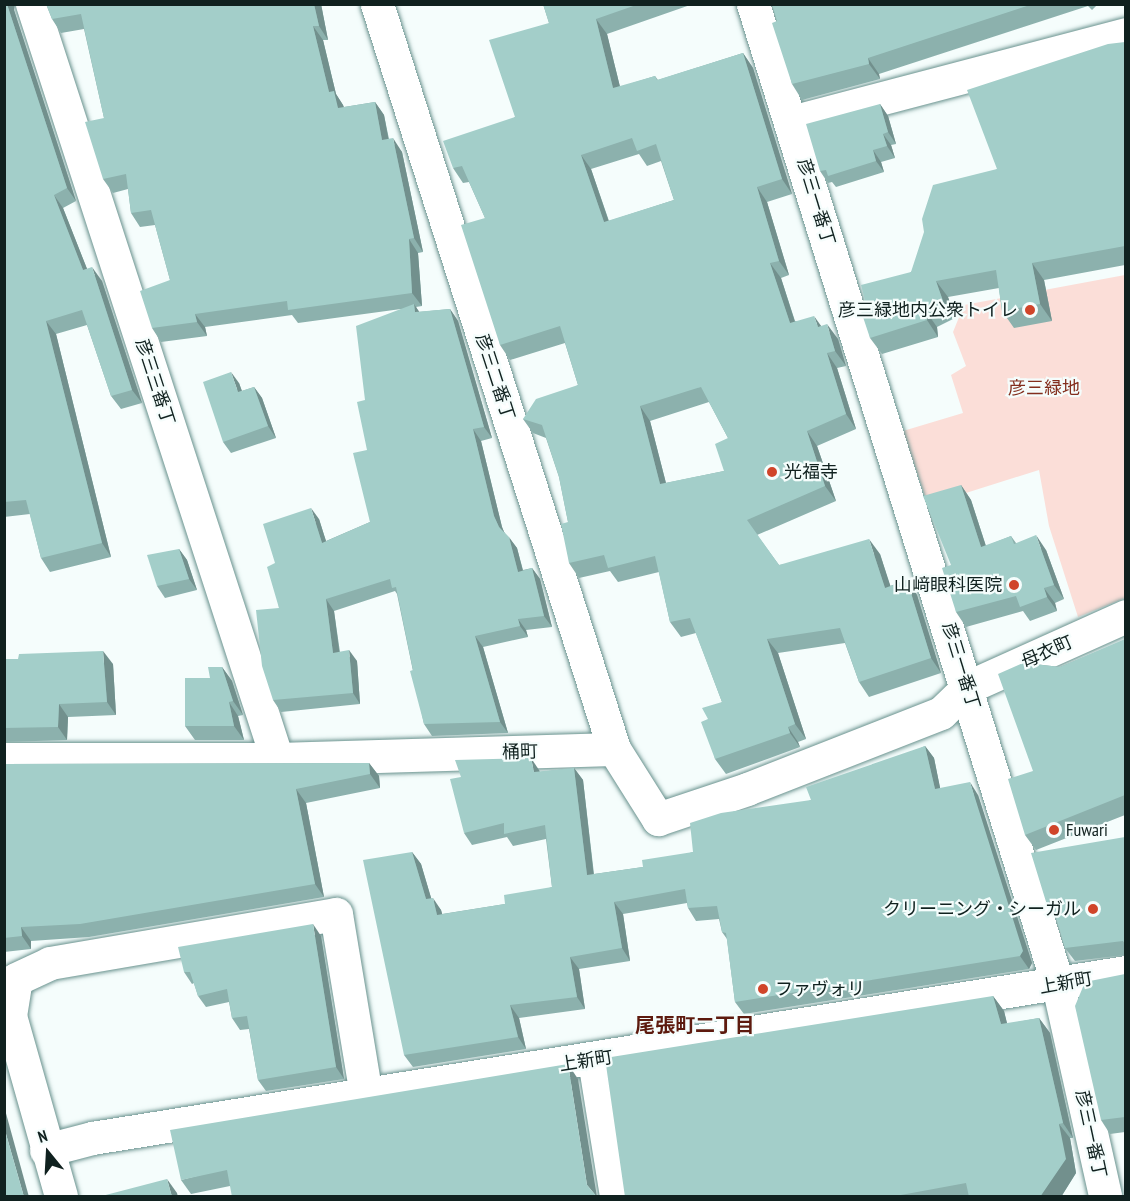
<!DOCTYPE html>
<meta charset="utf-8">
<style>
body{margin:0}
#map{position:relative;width:1130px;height:1201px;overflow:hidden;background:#f5fdfc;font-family:"PT Sans Narrow","Noto Sans JP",sans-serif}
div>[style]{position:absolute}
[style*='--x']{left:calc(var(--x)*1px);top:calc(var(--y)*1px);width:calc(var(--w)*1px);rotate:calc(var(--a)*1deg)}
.green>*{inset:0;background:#fbded8}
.roads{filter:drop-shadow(0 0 2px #69928e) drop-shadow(0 0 2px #69928e)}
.minor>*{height:33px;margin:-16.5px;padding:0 16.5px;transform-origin:16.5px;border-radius:16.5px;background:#fff}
.wall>*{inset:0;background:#8cb1ad}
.shaded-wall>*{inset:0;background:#72908d}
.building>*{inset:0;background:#a3cec9}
.dots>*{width:16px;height:16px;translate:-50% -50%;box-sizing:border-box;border:3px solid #f5fdfc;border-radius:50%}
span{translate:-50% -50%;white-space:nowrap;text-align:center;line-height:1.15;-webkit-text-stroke:4.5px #f5fdfc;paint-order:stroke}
.street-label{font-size:18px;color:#10211f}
.poi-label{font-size:18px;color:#10211f}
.right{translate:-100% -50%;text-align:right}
.left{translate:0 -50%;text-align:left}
.park-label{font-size:18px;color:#832e1d}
.neighbourhood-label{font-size:20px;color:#5d1a0e;font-weight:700}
.frame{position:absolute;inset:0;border:6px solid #10211f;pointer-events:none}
.north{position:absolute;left:18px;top:1123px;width:60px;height:60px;-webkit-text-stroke:4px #f5fdfc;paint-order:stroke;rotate:342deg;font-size:16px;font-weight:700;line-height:24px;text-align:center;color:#10211f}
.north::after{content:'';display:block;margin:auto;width:21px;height:27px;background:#10211f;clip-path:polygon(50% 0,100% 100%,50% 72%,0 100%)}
</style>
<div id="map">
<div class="green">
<div style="clip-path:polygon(1125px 275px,1125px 598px,1078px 617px,1049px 526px,1039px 470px,928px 505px,903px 431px,963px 413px,951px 375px,966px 366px,953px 332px,964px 305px)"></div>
</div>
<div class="roads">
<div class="minor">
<div style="--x:32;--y:4;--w:794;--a:72.02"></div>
<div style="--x:377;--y:4;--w:782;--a:72.35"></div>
<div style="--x:614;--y:749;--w:83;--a:57.8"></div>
<div style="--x:658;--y:819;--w:94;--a:-18.6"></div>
<div style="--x:747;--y:789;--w:208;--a:-21.4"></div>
<div style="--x:941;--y:713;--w:37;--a:-44"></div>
<div style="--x:968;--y:687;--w:173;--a:-24.2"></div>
<div style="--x:753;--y:4;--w:1027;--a:72.73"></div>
<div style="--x:1058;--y:985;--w:216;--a:77.4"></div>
<div style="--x:791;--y:122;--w:346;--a:-14.7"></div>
<div style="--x:4;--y:759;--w:273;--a:0"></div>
<div style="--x:277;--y:759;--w:337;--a:-1.7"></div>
<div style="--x:594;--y:1060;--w:138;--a:80.8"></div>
<div style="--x:46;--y:1150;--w:48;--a:-14.6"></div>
<div style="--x:92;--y:1138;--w:1047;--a:-9.12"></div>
<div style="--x:61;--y:1196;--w:187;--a:-105.8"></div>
<div style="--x:10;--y:1016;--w:37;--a:-81"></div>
<div style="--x:16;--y:979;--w:38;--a:-25"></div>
<div style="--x:50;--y:963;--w:290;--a:-9.7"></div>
<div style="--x:336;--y:914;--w:184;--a:80.6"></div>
</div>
</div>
<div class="wall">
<div style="clip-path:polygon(4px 4px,14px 10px,76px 201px,63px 208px,87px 269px,102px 281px,142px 403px,121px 409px,111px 396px,87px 325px,56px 334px,111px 557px,50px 572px,41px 558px,30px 514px,4px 517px)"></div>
<div style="clip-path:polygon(46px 4px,321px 4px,328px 40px,323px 40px,336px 94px,343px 105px,344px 107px,375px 102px,384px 115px,389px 139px,402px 152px,423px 252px,418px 253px,422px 306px,416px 307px,419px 312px,450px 309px,458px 321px,492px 438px,481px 441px,502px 527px,504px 532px,517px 548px,523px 570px,532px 568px,540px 579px,552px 627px,526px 630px,528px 637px,483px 647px,508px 733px,432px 736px,424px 724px,397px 594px,395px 591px,334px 611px,340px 652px,357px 661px,360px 704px,281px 712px,273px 700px,279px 608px,275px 563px,319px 519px,326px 541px,370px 522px,365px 400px,401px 309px,298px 323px,292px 315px,205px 327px,207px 336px,161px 342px,152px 328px,170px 280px,155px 225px,140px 227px,131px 213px,128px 189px,113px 193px,103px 179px,104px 118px,84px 29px,61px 33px,52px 19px)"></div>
<div style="clip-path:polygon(evenodd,543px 4px,693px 4px,607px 34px,620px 87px,655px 76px,658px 80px,743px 53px,753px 68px,792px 194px,767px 202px,789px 275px,781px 278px,795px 321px,821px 326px,838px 339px,846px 366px,837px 368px,856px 429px,817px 446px,836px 501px,757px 535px,779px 565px,880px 554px,890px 586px,907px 580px,917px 595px,941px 673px,869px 697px,859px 682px,845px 643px,778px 653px,806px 739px,798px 742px,800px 747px,726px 774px,715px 759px,708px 719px,722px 702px,696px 633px,681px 637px,670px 622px,659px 572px,618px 582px,610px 571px,579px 578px,569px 563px,568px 522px,559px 477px,546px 438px,533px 433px,523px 419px,578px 385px,565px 343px,510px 360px,500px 345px,485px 218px,469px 182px,463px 183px,453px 168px,515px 117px,549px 23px,543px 4px,639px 154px,647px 166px,661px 161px,674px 200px,609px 221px,591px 169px,639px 154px,543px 4px,709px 402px,728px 438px,724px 471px,666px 483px,650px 421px,709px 402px)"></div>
<div style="clip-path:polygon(772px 4px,1098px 4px,1092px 10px,1088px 6px,879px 74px,880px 79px,802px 100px,792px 84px)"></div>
<div style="clip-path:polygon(1125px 42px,1125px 265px,1044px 280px,1052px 321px,1014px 328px,1002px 311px,999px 288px,948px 297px,955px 318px,937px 327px,938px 337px,882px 354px,870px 338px,867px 309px,911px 272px,997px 169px)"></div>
<div style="clip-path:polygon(880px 104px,888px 116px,896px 144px,891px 145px,895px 158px,881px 162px,884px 172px,836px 187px,832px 182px,828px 183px,820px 171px)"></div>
<div style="clip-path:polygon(239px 383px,242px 391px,254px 387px,262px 398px,276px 438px,231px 453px,223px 442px)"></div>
<div style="clip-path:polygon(961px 485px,971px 500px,986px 546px,1011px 536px,1016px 543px,1046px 550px,1064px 599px,1055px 603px,1057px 611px,1030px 621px,1023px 611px,966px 627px,956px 612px,951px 565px)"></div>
<div style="clip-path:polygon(179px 549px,187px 560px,197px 590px,165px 598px,157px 586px)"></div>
<div style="clip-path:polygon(1125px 640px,1125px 815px,1036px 850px,1025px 835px,1033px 771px,1032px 659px,1035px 664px,1060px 667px)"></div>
<div style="clip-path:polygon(4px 659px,113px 664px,116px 715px,68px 717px,67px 740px,4px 742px)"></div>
<div style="clip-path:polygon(222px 667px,232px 681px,243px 715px,238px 716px,244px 740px,195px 740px,185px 726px,210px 678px)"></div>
<div style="clip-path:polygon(925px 746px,934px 758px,940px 788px,978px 795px,1032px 963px,1029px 969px,744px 1014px,735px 1002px,727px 939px,722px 932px,719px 919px,696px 921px,688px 908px,687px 903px,623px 914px,630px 961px,579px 969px,585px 1009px,519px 1018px,526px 1049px,413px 1067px,404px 1055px,412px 852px,421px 864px,431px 898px,441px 910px,442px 914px,505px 904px,552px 887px,546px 839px,513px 846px,507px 837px,472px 845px,464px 833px,539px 770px,540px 772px,574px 768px,583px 780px,594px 874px,643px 867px,693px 852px,811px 800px)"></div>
<div style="clip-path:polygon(369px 763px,379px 776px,380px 788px,306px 803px,324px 897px,89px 937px,31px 941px,31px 949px,4px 952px,4px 764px)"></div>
<div style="clip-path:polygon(1125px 837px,1125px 955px,1075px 961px,1065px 948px)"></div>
<div style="clip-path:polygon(321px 936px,344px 1079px,266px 1091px,258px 1080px,249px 1029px,240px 1030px,232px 1018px,229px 1002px,206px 1007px,198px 996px,194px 983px,192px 984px,184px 972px)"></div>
<div style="clip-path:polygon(1125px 974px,1125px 1132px,1110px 1134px,1101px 1120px)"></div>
<div style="clip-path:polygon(993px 996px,1004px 1011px,1007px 1024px,1039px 1018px,1050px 1033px,1073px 1138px,1070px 1138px,1076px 1173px,1061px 1197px,625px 1197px)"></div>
<div style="clip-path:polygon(578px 1079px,230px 1186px,191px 1194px,181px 1180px)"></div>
</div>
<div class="shaded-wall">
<div style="clip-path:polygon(7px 4px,15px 4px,14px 10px,76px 201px,67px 188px)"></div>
<div style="clip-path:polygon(314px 4px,321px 4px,328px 40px,319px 26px)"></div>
<div style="clip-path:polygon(596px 19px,607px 34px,624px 103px,613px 88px)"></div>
<div style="clip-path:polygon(313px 26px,323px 40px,336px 94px,343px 105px,348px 122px,338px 108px,329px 92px)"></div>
<div style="clip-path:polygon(743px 53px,753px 68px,792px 194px,782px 179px)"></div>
<div style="clip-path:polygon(868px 58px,879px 74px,880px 79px,869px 64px)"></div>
<div style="clip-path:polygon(375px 102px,384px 115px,391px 153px,382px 140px)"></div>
<div style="clip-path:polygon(880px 104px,888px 116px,896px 144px,888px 132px)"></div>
<div style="clip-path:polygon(883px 134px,891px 145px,895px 158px,887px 146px)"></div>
<div style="clip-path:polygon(393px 138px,402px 152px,423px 252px,414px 238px)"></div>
<div style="clip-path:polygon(873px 150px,881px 162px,884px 172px,876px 161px)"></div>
<div style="clip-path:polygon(581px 155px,591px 169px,614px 237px,604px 222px)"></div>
<div style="clip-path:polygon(757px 187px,767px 202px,789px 275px,779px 261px)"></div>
<div style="clip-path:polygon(54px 195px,63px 208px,93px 284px,83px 270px)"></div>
<div style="clip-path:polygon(409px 239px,418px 253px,422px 306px,412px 293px)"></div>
<div style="clip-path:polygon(770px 263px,781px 278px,800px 338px,790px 323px)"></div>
<div style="clip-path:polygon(1032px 263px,1044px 280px,1052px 321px,1040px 304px)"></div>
<div style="clip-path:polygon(92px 267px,102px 281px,142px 403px,132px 390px)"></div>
<div style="clip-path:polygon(936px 281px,948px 297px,955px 318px,943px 301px)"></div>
<div style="clip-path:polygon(414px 304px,422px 316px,415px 312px)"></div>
<div style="clip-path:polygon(450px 309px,458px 321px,492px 438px,484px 427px)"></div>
<div style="clip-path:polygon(925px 310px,937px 327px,938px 337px,927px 320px)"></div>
<div style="clip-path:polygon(195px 314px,205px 327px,207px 336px,197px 322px)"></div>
<div style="clip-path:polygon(814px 316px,824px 330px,818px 327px)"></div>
<div style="clip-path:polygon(46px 321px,56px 334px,111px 557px,102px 543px)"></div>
<div style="clip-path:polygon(827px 324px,838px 339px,846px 366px,835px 351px)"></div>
<div style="clip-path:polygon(827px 353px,837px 368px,856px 429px,846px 414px)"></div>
<div style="clip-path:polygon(231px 372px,239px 383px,246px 403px,238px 392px)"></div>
<div style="clip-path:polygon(254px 387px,262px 398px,276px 438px,268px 426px)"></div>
<div style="clip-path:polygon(640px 406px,650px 421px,670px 499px,660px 484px)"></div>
<div style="clip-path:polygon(473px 429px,481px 441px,502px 527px,507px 539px,499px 527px,494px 516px)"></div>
<div style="clip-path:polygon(807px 431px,817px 446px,836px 501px,825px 486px)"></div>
<div style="clip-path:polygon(961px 485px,971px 500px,991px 562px,981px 547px)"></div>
<div style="clip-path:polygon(311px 508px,319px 519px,330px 554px,322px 543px)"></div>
<div style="clip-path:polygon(1036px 535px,1046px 550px,1064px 599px,1054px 585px)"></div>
<div style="clip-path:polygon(509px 537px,517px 548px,526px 583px,518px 572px)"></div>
<div style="clip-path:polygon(869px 539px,880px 554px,896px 603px,885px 588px)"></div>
<div style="clip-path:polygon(179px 549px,187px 560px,197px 590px,189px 579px)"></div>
<div style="clip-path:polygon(532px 568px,540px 579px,552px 627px,544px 616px)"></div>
<div style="clip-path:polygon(907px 580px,917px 595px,941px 673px,931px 658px)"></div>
<div style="clip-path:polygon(1044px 588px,1055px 603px,1057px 611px,1047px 597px)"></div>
<div style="clip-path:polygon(326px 599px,334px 611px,341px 665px,333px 653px)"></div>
<div style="clip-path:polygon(518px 619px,526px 630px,528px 637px,520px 626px)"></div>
<div style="clip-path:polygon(475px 636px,483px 647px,508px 733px,500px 722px)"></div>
<div style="clip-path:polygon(767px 639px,778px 653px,806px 739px,795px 724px)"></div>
<div style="clip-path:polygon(349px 650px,357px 661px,360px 704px,353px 693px)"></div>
<div style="clip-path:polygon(103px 651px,113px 664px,116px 715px,107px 702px)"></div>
<div style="clip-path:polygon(222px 667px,232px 681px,243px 715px,233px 701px)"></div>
<div style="clip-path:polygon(229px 702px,238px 716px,244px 740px,234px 726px)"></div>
<div style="clip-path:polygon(59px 704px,68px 717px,67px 740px,58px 727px)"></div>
<div style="clip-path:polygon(788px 727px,798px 742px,800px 747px,790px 733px)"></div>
<div style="clip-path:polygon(925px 746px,934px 758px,943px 802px,935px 789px)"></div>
<div style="clip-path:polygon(531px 758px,539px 770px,542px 785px,534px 772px)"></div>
<div style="clip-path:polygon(369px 763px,379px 776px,380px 788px,370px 774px)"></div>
<div style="clip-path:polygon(574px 768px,583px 780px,595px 887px,587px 875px)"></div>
<div style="clip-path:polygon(970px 782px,978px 795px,1032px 963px,1029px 969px,1020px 956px)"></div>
<div style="clip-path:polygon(296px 789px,306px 803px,324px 897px,315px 884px)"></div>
<div style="clip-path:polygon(412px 852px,421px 864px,435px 911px,426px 899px)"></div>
<div style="clip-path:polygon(433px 898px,441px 910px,446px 927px,437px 915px)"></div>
<div style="clip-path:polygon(1051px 899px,1057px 919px,1047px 905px)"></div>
<div style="clip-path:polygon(614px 902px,623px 914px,630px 961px,622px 948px)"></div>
<div style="clip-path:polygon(313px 924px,321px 936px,344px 1079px,336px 1067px)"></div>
<div style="clip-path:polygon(21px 927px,31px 941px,31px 949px,22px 936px)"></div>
<div style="clip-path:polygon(570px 957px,579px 969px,585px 1009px,577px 997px)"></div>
<div style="clip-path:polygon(993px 996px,1004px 1011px,1011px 1039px,1001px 1024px)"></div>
<div style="clip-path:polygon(510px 1005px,519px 1018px,526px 1049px,518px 1037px)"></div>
<div style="clip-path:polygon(1039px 1018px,1050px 1033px,1073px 1138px,1063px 1123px)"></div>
<div style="clip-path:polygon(568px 1064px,578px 1079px,597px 1197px,587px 1185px)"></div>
<div style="clip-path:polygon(4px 1106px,29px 1197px,24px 1197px,4px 1127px)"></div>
<div style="clip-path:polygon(1059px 1124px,1070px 1138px,1076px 1173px,1061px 1197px,1040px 1197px)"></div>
<div style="clip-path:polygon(167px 1179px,177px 1193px,178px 1197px,172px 1197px)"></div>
</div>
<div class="building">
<div style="clip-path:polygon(4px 4px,7px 4px,67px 188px,54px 195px,83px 270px,92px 267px,132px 390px,111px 396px,82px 310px,46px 321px,102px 543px,41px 558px,26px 500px,4px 502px)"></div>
<div style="clip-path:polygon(46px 4px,314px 4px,319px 26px,313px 26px,329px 92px,334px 91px,338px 108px,375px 102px,382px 140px,393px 138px,414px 238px,409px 239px,412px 293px,288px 310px,287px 301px,195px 314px,197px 322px,152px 328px,140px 291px,170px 280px,151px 210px,131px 213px,126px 174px,103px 179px,85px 122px,104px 118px,81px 14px,52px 19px)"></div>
<div style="clip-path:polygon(evenodd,543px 4px,639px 4px,596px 19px,613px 88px,655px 76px,657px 80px,743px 53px,782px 179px,757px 187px,779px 261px,770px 263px,790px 323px,814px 316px,818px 327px,827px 324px,835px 351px,827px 353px,846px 414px,807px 431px,825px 486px,747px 520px,779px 565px,869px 539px,885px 588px,907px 580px,931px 658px,859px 682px,840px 628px,767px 639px,795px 724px,788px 727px,790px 733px,715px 759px,701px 722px,708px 719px,702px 708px,722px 702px,690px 618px,670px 622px,655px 556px,608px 568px,604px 555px,569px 563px,561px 524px,568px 522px,559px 477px,542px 425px,523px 419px,536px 399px,578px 385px,560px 326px,500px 345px,461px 225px,485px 218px,462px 166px,453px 168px,443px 141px,515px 117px,489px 40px,549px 23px,543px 4px,632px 138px,637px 151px,656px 144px,674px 200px,604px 222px,581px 155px,632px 138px,543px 4px,701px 387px,728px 438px,715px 444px,724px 471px,660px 484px,640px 406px,701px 387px)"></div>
<div style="clip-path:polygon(772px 4px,1033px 4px,868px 58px,869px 64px,792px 84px,772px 23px,777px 21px)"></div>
<div style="clip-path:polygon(1125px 42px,1125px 246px,1032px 263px,1040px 304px,1002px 311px,996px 270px,936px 281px,943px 301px,925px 310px,927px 320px,870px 338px,861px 311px,867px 309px,861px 285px,911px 272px,924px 232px,922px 219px,933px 185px,997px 169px,967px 90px,1108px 44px)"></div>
<div style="clip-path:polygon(880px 104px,888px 132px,883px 134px,887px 146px,873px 150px,876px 161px,828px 176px,826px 170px,820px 171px,806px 124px)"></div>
<div style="clip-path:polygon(414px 304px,415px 312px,450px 309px,484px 427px,473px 429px,494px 516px,499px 527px,509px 537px,518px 572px,532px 568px,544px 616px,518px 619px,520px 626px,475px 636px,500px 722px,424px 724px,410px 671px,413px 670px,396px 587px,392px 588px,390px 579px,326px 599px,333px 653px,349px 650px,353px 693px,273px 700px,262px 666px,256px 610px,279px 608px,267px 567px,275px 563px,263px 524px,311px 508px,322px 543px,370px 522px,353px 453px,367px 450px,357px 402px,365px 400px,356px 326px)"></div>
<div style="clip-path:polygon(231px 372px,238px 392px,254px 387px,268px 426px,223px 442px,203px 382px)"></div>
<div style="clip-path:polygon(961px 485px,981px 547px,1011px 536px,1014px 544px,1036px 535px,1054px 585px,1044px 588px,1047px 597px,1020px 607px,1016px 596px,956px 612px,942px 568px,951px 565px,923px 496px)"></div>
<div style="clip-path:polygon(179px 549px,189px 579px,157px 586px,147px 555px)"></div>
<div style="clip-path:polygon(1125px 639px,1125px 795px,1025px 835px,1008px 779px,1033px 771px,998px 674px,1032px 659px,1034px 664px,1060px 667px)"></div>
<div style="clip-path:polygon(103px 651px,107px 702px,59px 704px,58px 727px,4px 728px,4px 659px,18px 659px,19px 654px)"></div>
<div style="clip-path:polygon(208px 667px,222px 667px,233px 701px,229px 702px,234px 726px,185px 726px,185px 678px,210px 678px)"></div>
<div style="clip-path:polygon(925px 746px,935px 789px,970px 782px,1023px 951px,1020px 956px,735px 1002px,726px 933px,722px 932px,717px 906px,688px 908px,685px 889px,614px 902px,622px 948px,570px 957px,577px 997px,510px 1005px,518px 1037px,404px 1055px,363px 860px,412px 852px,426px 899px,433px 898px,437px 915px,505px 904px,504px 895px,552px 887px,545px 825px,504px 834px,504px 823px,464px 833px,450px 779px,461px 777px,455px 760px,531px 758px,534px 772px,574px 768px,587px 875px,643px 867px,642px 860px,693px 852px,690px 823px,721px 813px,811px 800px,806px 787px)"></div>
<div style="clip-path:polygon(369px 763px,370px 774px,296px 789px,315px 884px,80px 924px,21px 927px,22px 936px,4px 938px,4px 764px)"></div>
<div style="clip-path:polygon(1125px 837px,1125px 944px,1123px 941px,1065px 948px,1051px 899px,1047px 905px,1031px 853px)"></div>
<div style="clip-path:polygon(313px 924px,336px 1067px,258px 1080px,247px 1016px,232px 1018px,227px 989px,198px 996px,190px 972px,184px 972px,178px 947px)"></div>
<div style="clip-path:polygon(1125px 974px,1125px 1117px,1101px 1120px,1075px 1006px,1085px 982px)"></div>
<div style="clip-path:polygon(993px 996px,1001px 1024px,1039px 1018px,1063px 1123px,1059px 1124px,1066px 1159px,1040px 1197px,969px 1197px,966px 1183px,890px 1197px,625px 1197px,605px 1058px)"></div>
<div style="clip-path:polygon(568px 1064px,587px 1185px,597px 1197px,232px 1197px,227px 1170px,181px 1180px,170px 1130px)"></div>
<div style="clip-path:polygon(4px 1127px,24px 1197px,4px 1197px)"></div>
<div style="clip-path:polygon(167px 1179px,172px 1197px,98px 1197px)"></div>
</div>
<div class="dots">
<div style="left:1030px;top:310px;background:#d0452a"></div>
<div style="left:772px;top:472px;background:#d0452a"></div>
<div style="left:1014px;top:585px;background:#d0452a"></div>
<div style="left:1054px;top:830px;background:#d0452a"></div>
<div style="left:1093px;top:909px;background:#d0452a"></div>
<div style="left:763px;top:989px;background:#d0452a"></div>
</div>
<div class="street-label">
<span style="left:816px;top:202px;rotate:73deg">彦三一番丁</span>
<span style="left:495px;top:377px;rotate:72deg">彦三二番丁</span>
<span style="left:155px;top:382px;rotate:72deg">彦三三番丁</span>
<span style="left:1047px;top:652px;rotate:-24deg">母衣町</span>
<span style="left:961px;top:666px;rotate:73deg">彦三一番丁</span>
<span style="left:520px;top:752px;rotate:-2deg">桶町</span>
<span style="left:1066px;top:983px;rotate:-10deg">上新町</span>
<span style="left:586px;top:1061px;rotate:-9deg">上新町</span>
<span style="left:1091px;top:1134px;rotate:78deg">彦三一番丁</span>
</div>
<div class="poi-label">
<span class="right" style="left:1018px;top:310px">彦三緑地内公衆トイレ</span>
<span class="left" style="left:784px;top:472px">光福寺</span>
<span class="right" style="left:1002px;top:585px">山﨑眼科医院</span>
<span class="left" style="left:1066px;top:830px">Fuwari</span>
<span class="right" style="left:1081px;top:909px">クリーニング・シーガル</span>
<span class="left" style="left:775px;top:989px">ファヴォリ</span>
</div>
<div class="park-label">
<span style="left:1044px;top:388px">彦三緑地</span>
</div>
<div class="neighbourhood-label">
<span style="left:695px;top:1025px">尾張町二丁目</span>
</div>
<div class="frame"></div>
<div class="north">N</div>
</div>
